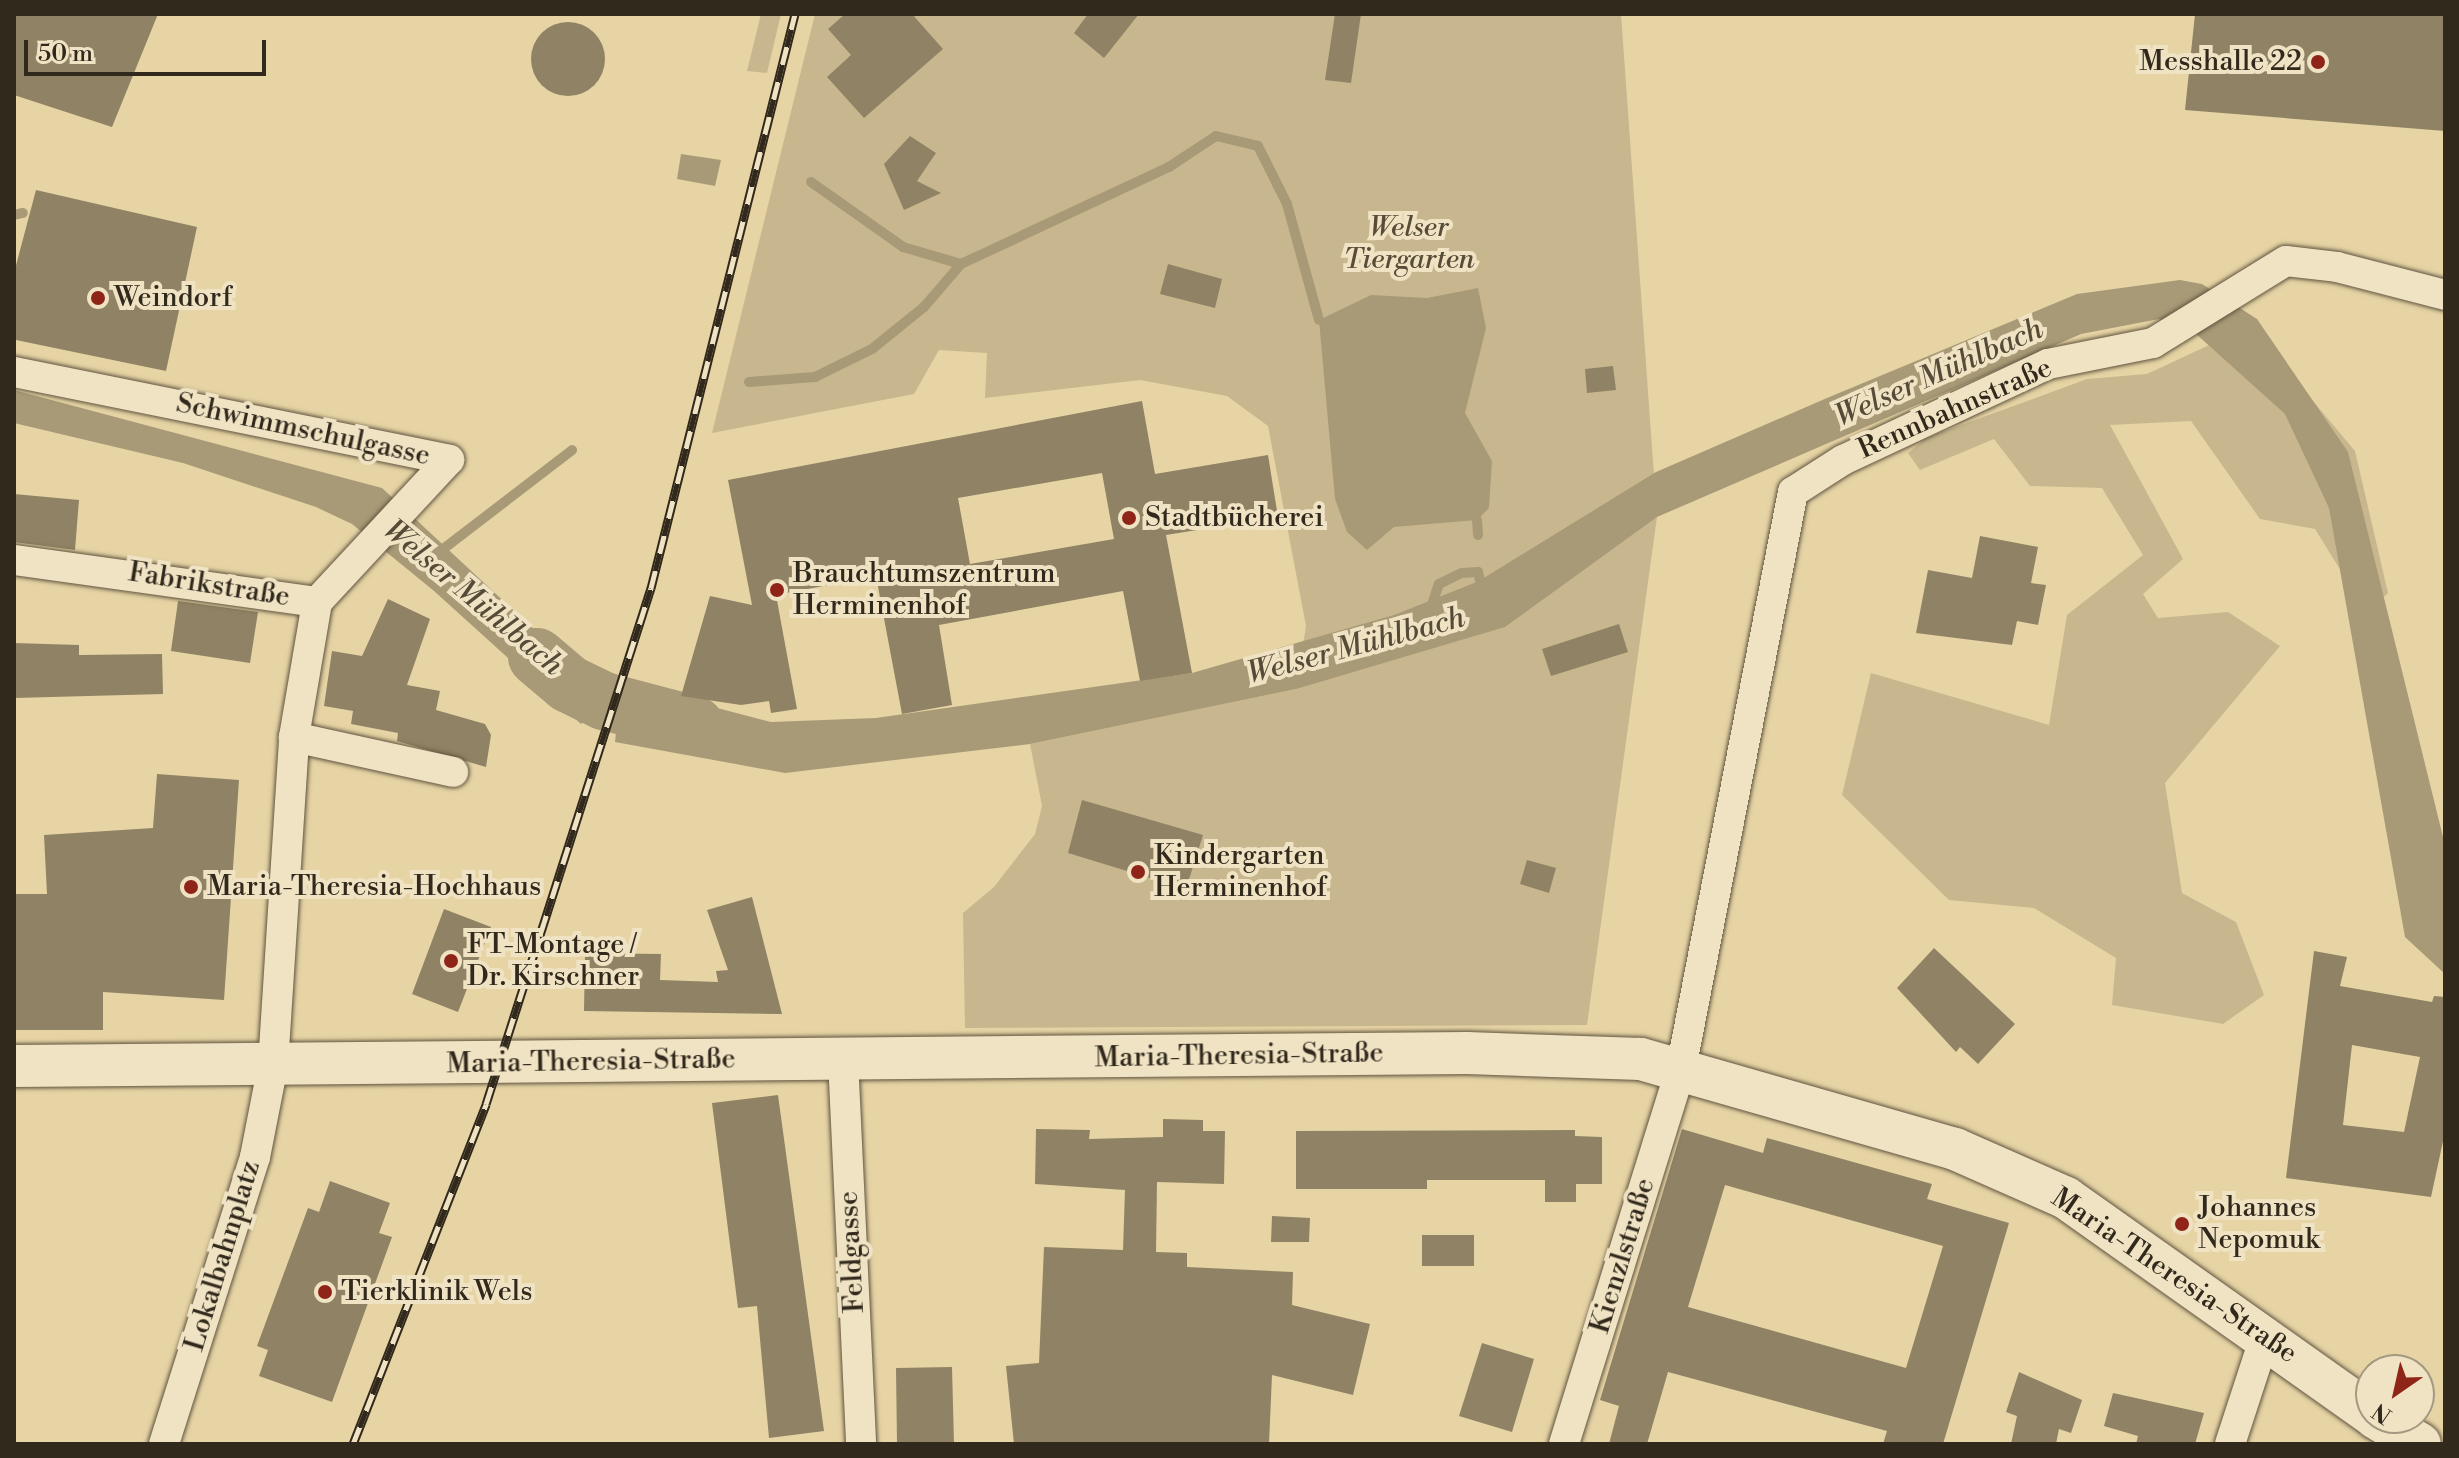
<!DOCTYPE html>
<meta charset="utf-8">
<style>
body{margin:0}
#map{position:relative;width:2459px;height:1458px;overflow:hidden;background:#e7d4a5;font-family:"Libre Bodoni",serif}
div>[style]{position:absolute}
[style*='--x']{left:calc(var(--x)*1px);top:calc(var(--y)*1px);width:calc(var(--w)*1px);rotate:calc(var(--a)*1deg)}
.green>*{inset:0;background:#c8b78e}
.water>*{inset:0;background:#a99a77}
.stream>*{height:10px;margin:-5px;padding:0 5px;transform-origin:5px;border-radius:5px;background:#a99a77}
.river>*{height:58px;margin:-29px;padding:0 29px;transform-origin:29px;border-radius:29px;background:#a99a77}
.building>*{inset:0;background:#908264}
.round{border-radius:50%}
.roads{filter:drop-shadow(0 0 2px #5f543f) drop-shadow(0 0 2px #5f543f)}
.street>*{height:30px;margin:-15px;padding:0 15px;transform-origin:15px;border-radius:15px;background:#efe3c4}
.secondary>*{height:42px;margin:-21px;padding:0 21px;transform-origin:21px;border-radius:21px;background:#efe3c4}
.rail>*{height:9px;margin-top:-4.5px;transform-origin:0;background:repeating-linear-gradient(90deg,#efe3c4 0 18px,#32291d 0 36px);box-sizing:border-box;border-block:2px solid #32291d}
.dots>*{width:22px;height:22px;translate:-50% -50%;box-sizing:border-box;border:4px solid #efe3c4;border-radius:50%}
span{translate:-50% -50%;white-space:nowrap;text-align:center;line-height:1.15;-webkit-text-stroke:8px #efe3c4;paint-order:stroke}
.poi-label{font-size:28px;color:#32291d}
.right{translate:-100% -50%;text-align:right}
.left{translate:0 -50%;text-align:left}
.park-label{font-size:28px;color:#584c39;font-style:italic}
.street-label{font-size:28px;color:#32291d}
.water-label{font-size:30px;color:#564b38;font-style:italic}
.frame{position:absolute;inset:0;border:16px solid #32291d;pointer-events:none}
.north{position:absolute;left:2355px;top:1354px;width:80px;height:80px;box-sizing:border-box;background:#efe3c4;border:2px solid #a39981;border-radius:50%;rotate:214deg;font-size:22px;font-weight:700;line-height:32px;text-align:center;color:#32291d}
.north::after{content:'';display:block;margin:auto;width:28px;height:36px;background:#8f2418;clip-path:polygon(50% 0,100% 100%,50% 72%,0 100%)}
.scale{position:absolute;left:24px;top:40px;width:242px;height:36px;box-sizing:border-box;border:4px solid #32291d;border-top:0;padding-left:10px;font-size:24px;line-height:28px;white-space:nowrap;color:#32291d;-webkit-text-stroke:6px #efe3c4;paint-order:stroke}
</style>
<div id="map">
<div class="green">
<div style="clip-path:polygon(761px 14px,781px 14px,767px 73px,747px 71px)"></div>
<div style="clip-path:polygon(815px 14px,1621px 14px,1657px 517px,1587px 1025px,965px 1028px,963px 913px,994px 887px,1035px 834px,1042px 806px,1030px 744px,1296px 689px,1306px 626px,1268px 426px,1227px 396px,1140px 380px,985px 398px,987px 353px,939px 350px,914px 394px,712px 433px)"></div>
<div style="clip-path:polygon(2250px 326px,2355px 451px,2388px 593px,2367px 613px,2315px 529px,2260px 519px,2191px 421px,2110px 425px,2183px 559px,2143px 594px,2158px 618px,2228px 612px,2280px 646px,2165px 783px,2182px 893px,2236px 922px,2264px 995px,2223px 1024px,2112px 1005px,2116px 958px,2034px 908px,1949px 900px,1842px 795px,1871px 673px,2049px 725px,2067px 615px,2143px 555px,2102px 488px,2030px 486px,1994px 439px,1920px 470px,1908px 453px,1926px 438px,2087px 379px,2147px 374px)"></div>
</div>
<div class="water">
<div style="clip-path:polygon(681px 154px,721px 160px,715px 186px,677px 179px)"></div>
<div style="clip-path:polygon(2180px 280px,2202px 284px,2257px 319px,2348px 452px,2445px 845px,2445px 974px,2405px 937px,2329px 508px,2285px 414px,2195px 333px,2159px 319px,2081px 334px,1657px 517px,1505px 627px,1296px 689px,1030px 744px,785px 773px,615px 742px,621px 683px,581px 724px,434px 591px,352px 524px,316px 507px,183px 463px,14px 423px,14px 390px,382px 488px,580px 672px,771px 722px,876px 718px,1192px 673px,1394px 615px,1479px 581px,1656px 472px,1827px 398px,2077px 294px)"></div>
<div style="clip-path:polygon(1478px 288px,1486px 328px,1465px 413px,1492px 461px,1489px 508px,1477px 520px,1394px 527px,1367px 550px,1347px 532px,1335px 499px,1319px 320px,1371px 295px,1427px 298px)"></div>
</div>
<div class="stream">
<div style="--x:811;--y:182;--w:113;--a:35.2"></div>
<div style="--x:903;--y:247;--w:60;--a:16.3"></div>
<div style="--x:14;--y:215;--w:9;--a:-13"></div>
<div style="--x:749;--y:382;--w:66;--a:-4.3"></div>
<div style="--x:815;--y:377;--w:64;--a:-26.2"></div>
<div style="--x:872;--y:349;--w:67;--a:-38.9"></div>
<div style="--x:924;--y:307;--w:57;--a:-49.3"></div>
<div style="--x:961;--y:264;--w:230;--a:-25"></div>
<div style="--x:1169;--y:167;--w:56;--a:-33.4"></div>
<div style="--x:1216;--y:136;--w:43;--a:13.4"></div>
<div style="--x:1258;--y:146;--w:65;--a:63.4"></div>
<div style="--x:1287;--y:204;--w:120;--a:74.6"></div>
<div style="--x:1477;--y:520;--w:15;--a:86"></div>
<div style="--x:438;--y:553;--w:169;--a:-37.5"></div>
<div style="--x:1430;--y:611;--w:28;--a:-72"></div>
<div style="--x:1439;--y:584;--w:25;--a:-26"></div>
<div style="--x:1462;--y:573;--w:16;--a:-4"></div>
<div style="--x:1478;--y:572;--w:22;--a:77"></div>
</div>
<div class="river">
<div style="--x:537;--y:657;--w:42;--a:40.2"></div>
<div style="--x:569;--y:684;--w:39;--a:26"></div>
<div style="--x:604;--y:701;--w:94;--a:14.8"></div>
</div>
<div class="building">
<div style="clip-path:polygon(14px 14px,158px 14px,112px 127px,14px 95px)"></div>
<div style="clip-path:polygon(845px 14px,912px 14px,943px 49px,864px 118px,827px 77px,851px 55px,828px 29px)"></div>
<div style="clip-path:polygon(1088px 14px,1139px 14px,1104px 58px,1074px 33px)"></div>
<div style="clip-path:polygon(1335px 14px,1361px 14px,1351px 83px,1325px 80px)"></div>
<div style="clip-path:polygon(2195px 14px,2445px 14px,2445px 131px,2185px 110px)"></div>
<div class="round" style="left:531px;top:22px;width:74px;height:74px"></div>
<div style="clip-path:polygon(910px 136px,936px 153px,917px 181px,941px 193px,904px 210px,884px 164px)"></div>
<div style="clip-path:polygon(36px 190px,197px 227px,166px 371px,16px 340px,14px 273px)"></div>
<div style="clip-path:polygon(1168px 264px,1222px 279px,1215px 308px,1160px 294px)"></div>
<div style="clip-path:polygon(1613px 366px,1616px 390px,1587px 393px,1585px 369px)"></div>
<div style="clip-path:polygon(evenodd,1142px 401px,1155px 474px,1268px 455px,1278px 517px,1166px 535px,1192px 673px,1140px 681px,1123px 591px,939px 625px,952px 705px,902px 714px,876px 576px,776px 595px,797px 709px,771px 713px,769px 701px,741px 705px,681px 696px,710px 596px,752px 605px,728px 480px,1142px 401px,1102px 473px,1114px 539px,970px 564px,958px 498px,1102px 473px)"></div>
<div style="clip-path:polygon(14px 494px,79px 500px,75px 550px,14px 542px)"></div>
<div style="clip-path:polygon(1980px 536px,2038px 547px,2031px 583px,2046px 585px,2038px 625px,2017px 621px,2012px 645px,1916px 633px,1928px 570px,1972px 578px)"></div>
<div style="clip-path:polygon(388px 599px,430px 619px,407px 685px,440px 691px,436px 710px,485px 724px,491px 735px,486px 767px,397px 741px,398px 733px,351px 724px,353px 711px,324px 706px,332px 651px,362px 656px)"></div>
<div style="clip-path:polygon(178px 601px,258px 612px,250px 663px,171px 651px)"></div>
<div style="clip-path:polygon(1619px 624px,1628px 652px,1551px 676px,1542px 649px)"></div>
<div style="clip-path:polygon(14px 643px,79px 645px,79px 655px,162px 654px,163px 694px,14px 698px)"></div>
<div style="clip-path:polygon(157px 774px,239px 780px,224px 1000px,103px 992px,103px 1030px,14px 1030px,14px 894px,47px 894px,44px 835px,153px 828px)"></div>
<div style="clip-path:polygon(1082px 800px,1203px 835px,1186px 889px,1068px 853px)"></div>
<div style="clip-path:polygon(1527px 860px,1556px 868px,1549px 893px,1520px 884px)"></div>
<div style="clip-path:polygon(752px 897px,782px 1014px,584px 1011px,585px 953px,661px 954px,660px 980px,718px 982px,716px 971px,728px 970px,707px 910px)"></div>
<div style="clip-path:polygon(444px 909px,491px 927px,458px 1012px,412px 994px)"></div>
<div style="clip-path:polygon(1934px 948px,2015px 1024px,1978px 1064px,1960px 1047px,1956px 1052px,1897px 988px)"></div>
<div style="clip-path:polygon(evenodd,2314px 951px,2347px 957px,2340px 986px,2432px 1002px,2434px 996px,2445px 997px,2445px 1132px,2431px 1197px,2286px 1178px,2314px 951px,2352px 1045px,2420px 1057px,2404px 1132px,2343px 1125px,2352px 1045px)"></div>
<div style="clip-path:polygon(778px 1095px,824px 1431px,769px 1438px,757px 1306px,738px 1308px,712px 1103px)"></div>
<div style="clip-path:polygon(1163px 1119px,1203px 1120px,1203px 1131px,1225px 1131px,1224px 1184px,1157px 1182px,1156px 1252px,1187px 1253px,1187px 1267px,1293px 1272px,1292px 1305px,1370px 1324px,1353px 1395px,1272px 1375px,1269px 1444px,1014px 1444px,1006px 1366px,1039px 1363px,1044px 1247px,1123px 1250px,1125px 1190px,1035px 1184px,1036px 1129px,1090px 1130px,1089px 1139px,1163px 1137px)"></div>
<div style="clip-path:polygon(evenodd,1682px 1129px,1763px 1153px,1767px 1138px,1932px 1184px,1927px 1199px,2009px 1223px,1943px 1444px,1883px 1444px,1887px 1431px,1668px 1372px,1647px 1444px,1609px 1444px,1619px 1406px,1600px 1400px,1682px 1129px,1725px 1185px,1943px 1246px,1906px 1368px,1688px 1307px,1725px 1185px)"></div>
<div style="clip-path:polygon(1575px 1130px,1575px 1136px,1602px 1137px,1602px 1184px,1576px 1184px,1576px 1202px,1545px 1202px,1545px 1180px,1427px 1180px,1427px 1189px,1296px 1189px,1296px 1131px)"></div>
<div style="clip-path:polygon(330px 1181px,390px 1203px,379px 1233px,392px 1237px,332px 1402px,259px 1376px,268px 1350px,257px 1346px,308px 1208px,319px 1212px)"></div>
<div style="clip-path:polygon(1272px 1216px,1310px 1218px,1309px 1242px,1271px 1242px)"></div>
<div style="clip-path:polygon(1422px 1235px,1474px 1235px,1474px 1266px,1422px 1266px)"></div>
<div style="clip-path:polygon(1482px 1343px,1534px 1359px,1512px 1432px,1459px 1416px)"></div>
<div style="clip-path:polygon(952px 1367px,954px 1444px,897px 1444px,896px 1368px)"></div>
<div style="clip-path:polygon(2019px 1372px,2082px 1400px,2071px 1433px,2059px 1429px,2056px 1444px,2011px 1444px,2017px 1416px,2006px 1412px)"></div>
<div style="clip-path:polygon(2113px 1393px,2204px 1413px,2195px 1444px,2136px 1444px,2138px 1436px,2104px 1426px)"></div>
</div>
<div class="roads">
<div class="street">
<div style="--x:14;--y:372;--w:444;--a:11.4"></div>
<div style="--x:14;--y:560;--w:306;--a:7.9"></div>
<div style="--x:317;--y:602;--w:194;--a:-47.1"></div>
<div style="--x:294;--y:737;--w:163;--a:12.4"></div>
<div style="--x:843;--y:1059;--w:385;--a:87.3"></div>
<div style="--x:164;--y:1444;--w:301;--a:-72.4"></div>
<div style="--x:255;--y:1157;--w:94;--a:-78.9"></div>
<div style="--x:273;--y:1065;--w:329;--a:-86.3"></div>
<div style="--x:294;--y:737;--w:137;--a:-80.3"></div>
<div style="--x:1564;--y:1444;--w:393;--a:-72.7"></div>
<div style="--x:1681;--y:1069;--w:588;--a:-79.02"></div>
<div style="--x:1793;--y:492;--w:59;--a:-32.6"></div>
<div style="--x:1843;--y:460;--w:226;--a:-25.1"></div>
<div style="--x:2048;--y:364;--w:107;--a:-11.3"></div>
<div style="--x:2153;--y:343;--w:156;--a:-31.7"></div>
<div style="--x:2286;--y:261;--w:51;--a:6.7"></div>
<div style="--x:2337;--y:267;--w:112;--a:14.5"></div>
<div style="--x:2230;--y:1444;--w:116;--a:-71.9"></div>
</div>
<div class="secondary">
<div style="--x:14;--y:1066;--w:1453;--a:-0.51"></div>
<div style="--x:1467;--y:1053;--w:174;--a:2"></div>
<div style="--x:1641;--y:1059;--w:327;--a:16"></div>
<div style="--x:1955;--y:1149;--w:121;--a:23.8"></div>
<div style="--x:2066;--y:1198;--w:374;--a:35.3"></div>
<div style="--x:2376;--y:1418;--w:51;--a:30.6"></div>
</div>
</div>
<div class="rail">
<div style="--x:353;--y:1444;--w:365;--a:-68.6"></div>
<div style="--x:486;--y:1104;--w:542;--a:-72.27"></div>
<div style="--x:651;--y:588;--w:592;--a:-75.92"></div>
</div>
<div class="dots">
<div style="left:2318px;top:62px;background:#8f2418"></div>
<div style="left:98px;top:298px;background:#8f2418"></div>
<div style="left:1129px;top:518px;background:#8f2418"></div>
<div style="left:777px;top:590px;background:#8f2418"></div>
<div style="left:1138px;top:872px;background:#8f2418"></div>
<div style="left:191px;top:887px;background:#8f2418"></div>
<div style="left:451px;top:961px;background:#8f2418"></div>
<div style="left:2182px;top:1224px;background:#8f2418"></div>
<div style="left:325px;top:1292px;background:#8f2418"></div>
</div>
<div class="poi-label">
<span class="right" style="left:2302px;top:62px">Messhalle 22</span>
<span class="left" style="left:114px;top:298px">Weindorf</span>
<span class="left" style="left:1145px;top:518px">Stadtbücherei</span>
<span class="left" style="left:793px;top:590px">Brauchtumszentrum<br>Herminenhof</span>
<span class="left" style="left:1154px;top:872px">Kindergarten<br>Herminenhof</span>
<span class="left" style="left:207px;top:887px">Maria-Theresia-Hochhaus</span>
<span class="left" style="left:467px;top:961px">FT-Montage /<br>Dr. Kirschner</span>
<span class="left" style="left:2198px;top:1224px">Johannes<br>Nepomuk</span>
<span class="left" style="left:341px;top:1292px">Tierklinik Wels</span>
</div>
<div class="park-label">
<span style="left:1409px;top:244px">Welser<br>Tiergarten</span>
</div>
<div class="street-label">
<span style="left:1955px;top:409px;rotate:-24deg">Rennbahnstraße</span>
<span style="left:303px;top:430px;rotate:12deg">Schwimmschulgasse</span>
<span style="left:209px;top:585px;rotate:9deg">Fabrikstraße</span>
<span style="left:1239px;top:1056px;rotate:-1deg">Maria-Theresia-Straße</span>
<span style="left:591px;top:1062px;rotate:-1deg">Maria-Theresia-Straße</span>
<span style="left:852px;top:1252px;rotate:-93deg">Feldgasse</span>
<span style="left:223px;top:1256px;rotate:-73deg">Lokalbahnplatz</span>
<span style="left:1623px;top:1256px;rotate:-73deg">Kienzlstraße</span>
<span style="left:2174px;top:1276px;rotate:34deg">Maria-Theresia-Straße</span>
</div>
<div class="water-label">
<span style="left:1939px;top:373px;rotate:-24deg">Welser Mühlbach</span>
<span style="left:473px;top:598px;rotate:40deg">Welser Mühlbach</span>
<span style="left:1356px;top:646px;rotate:-15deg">Welser Mühlbach</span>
</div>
<div class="frame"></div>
<div class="north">N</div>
<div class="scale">50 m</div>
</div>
